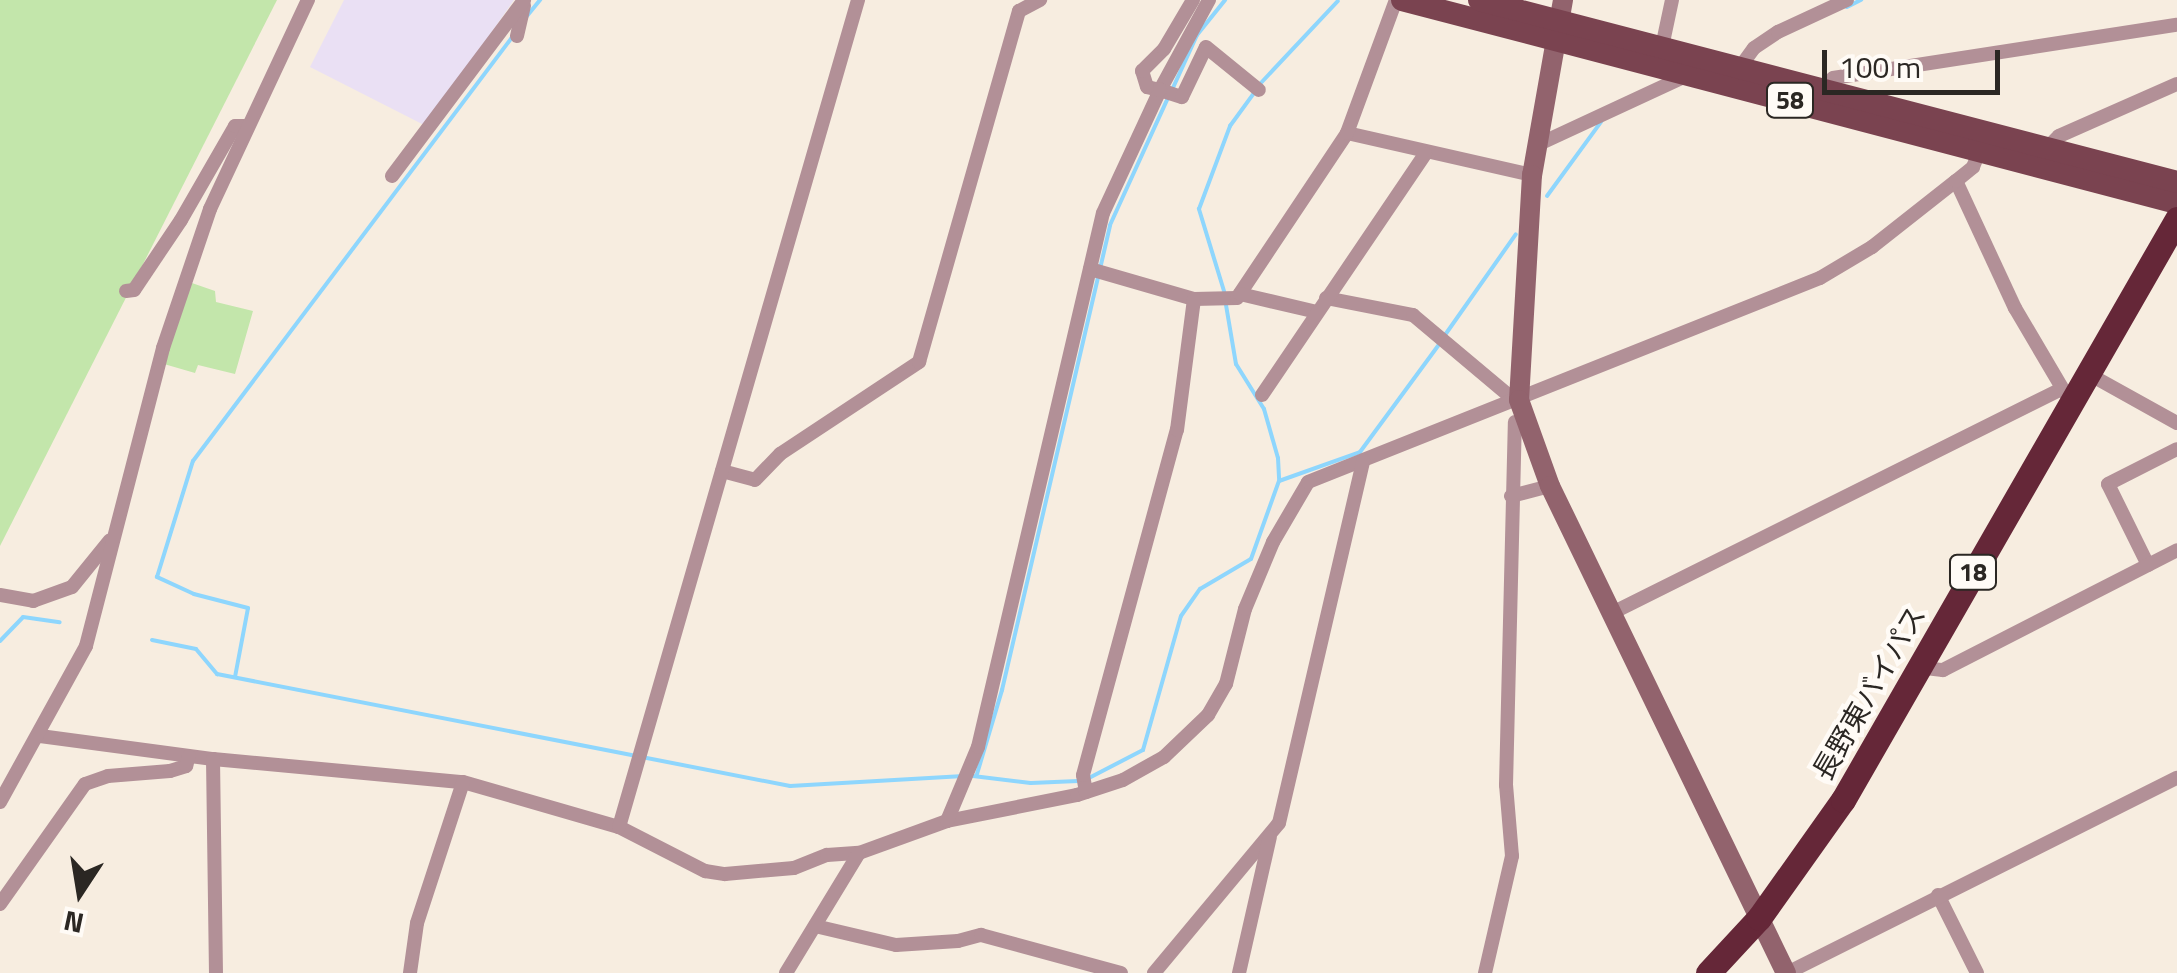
<!DOCTYPE html>
<meta charset="utf-8">
<style>
body{margin:0}
#map{position:relative;width:2177px;height:973px;overflow:hidden;background:#f7ede0;font-family:"Titillium Web","Noto Sans JP",sans-serif}
div>[style]{position:absolute}
[style*='--x']{left:calc(var(--x)*1px);top:calc(var(--y)*1px);width:calc(var(--w)*1px);rotate:calc(var(--a)*1deg)}
.industrial>*{inset:0;background:#eae0f4}
.green>*{inset:0;background:#c3e6ab}
.stream>*{height:4px;margin:-2px;padding:0 2px;transform-origin:2px;border-radius:2px;background:#8ed6fd}
.street>*{height:14px;margin:-7px;padding:0 7px;transform-origin:7px;border-radius:7px;background:#b29097}
.secondary>*{height:20px;margin:-10px;padding:0 10px;transform-origin:10px;border-radius:10px;background:#92636d}
.primary>*{height:22px;margin:-11px;padding:0 11px;transform-origin:11px;border-radius:11px;background:#7a4350}
.highway>*{height:25px;margin:-12.5px;padding:0 12.5px;transform-origin:12.5px;border-radius:12.5px;background:#652738}
span{translate:-50% -50%;white-space:nowrap;text-align:center;line-height:1.15;-webkit-text-stroke:9px #fffbf6;paint-order:stroke}
.shield-label span{padding:2px 8px;background:#fffbf6;border:2px solid;border-radius:8px;-webkit-text-stroke-width:0}
.shield-label{font-size:25px;color:#2b2723;font-weight:700}
.street-label{font-size:28px;color:#2b2723}
.north{position:absolute;left:30px;top:843px;width:100px;height:100px;-webkit-text-stroke:8px #fffbf6;paint-order:stroke;rotate:192deg;font-size:28px;font-weight:700;line-height:40px;text-align:center;color:#2b2723}
.north::after{content:'';display:block;margin:auto;width:35px;height:45px;background:#2b2723;clip-path:polygon(50% 0,100% 100%,50% 72%,0 100%)}
.scale{position:absolute;left:1822px;top:50px;width:178px;height:45px;box-sizing:border-box;border:5px solid #2b2723;border-top:0;padding-left:12px;font-size:30px;line-height:35px;white-space:nowrap;color:#2b2723;-webkit-text-stroke:8px #fffbf6;paint-order:stroke}
</style>
<div id="map">
<div class="industrial">
<div style="clip-path:polygon(344px 0,514px 0,426px 126px,310px 67px)"></div>
</div>
<div class="green">
<div style="clip-path:polygon(0 0,277px 0,0 546px)"></div>
<div style="clip-path:polygon(189px 282px,215px 291px,216px 302px,253px 311px,235px 374px,198px 365px,195px 373px,164px 364px)"></div>
</div>
<div class="stream">
<div style="--x:1847;--y:7;--w:16;--a:-27"></div>
<div style="--x:527;--y:16;--w:21;--a:-51"></div>
<div style="--x:1259;--y:85;--w:115;--a:-46.8"></div>
<div style="--x:1172;--y:90;--w:60;--a:-65.6"></div>
<div style="--x:1197;--y:35;--w:45;--a:-51.3"></div>
<div style="--x:1547;--y:196;--w:92;--a:-53.9"></div>
<div style="--x:1224;--y:291;--w:86;--a:-107"></div>
<div style="--x:1199;--y:209;--w:89;--a:-69.5"></div>
<div style="--x:1230;--y:126;--w:41;--a:-54"></div>
<div style="--x:1226;--y:305;--w:60;--a:80.4"></div>
<div style="--x:1236;--y:364;--w:53;--a:58.1"></div>
<div style="--x:1264;--y:409;--w:51;--a:74.1"></div>
<div style="--x:1278;--y:458;--w:21;--a:87"></div>
<div style="--x:1445;--y:335;--w:123;--a:-54.9"></div>
<div style="--x:152;--y:640;--w:45;--a:11.6"></div>
<div style="--x:196;--y:649;--w:33;--a:50"></div>
<div style="--x:217;--y:674;--w:584;--a:11.06"></div>
<div style="--x:790;--y:786;--w:174;--a:-3.3"></div>
<div style="--x:0;--y:641;--w:33;--a:-46"></div>
<div style="--x:23;--y:617;--w:37;--a:8"></div>
<div style="--x:235;--y:677;--w:70;--a:-79.3"></div>
<div style="--x:248;--y:608;--w:56;--a:-165.5"></div>
<div style="--x:194;--y:594;--w:41;--a:-155.3"></div>
<div style="--x:157;--y:577;--w:121;--a:-72.8"></div>
<div style="--x:193;--y:461;--w:532;--a:-53.02"></div>
<div style="--x:977;--y:774;--w:88;--a:-73.4"></div>
<div style="--x:1002;--y:690;--w:477;--a:-76.9"></div>
<div style="--x:1110;--y:225;--w:140;--a:-65.5"></div>
<div style="--x:973;--y:776;--w:58;--a:6.9"></div>
<div style="--x:1031;--y:783;--w:47;--a:-2.4"></div>
<div style="--x:1087;--y:779;--w:63;--a:-27.4"></div>
<div style="--x:1143;--y:750;--w:139;--a:-74.2"></div>
<div style="--x:1181;--y:616;--w:33;--a:-55"></div>
<div style="--x:1200;--y:589;--w:59;--a:-30.5"></div>
<div style="--x:1251;--y:559;--w:83;--a:-70.3"></div>
<div style="--x:1279;--y:481;--w:86;--a:-19.7"></div>
<div style="--x:1360;--y:452;--w:135;--a:-53.7"></div>
</div>
<div class="street">
<div style="--x:1209;--y:0;--w:102;--a:118.6"></div>
<div style="--x:1160;--y:90;--w:23;--a:18"></div>
<div style="--x:1182;--y:97;--w:55;--a:-64.4"></div>
<div style="--x:1206;--y:47;--w:68;--a:39.1"></div>
<div style="--x:517;--y:36;--w:31;--a:-77"></div>
<div style="--x:1662;--y:47;--w:48;--a:-78"></div>
<div style="--x:1738;--y:70;--w:27;--a:-54"></div>
<div style="--x:1754;--y:48;--w:29;--a:-34"></div>
<div style="--x:1778;--y:32;--w:76;--a:-24.9"></div>
<div style="--x:1823;--y:92;--w:17;--a:-54"></div>
<div style="--x:1833;--y:78;--w:348;--a:-8.8"></div>
<div style="--x:1347;--y:133;--w:190;--a:12.8"></div>
<div style="--x:1537;--y:145;--w:166;--a:-24.9"></div>
<div style="--x:2046;--y:149;--w:18;--a:-45"></div>
<div style="--x:2059;--y:136;--w:129;--a:-23.8"></div>
<div style="--x:392;--y:176;--w:220;--a:-53.1"></div>
<div style="--x:1956;--y:181;--w:140;--a:65.1"></div>
<div style="--x:2015;--y:308;--w:99;--a:59.5"></div>
<div style="--x:1090;--y:269;--w:108;--a:16.1"></div>
<div style="--x:1194;--y:299;--w:43;--a:-1.3"></div>
<div style="--x:1237;--y:298;--w:198;--a:-56.3"></div>
<div style="--x:1347;--y:133;--w:142;--a:-69.8"></div>
<div style="--x:126;--y:291;--w:8;--a:-7"></div>
<div style="--x:134;--y:290;--w:84;--a:-56.1"></div>
<div style="--x:181;--y:220;--w:108;--a:-60.1"></div>
<div style="--x:235;--y:126;--w:11;--a:0"></div>
<div style="--x:1240;--y:294;--w:79;--a:13.2"></div>
<div style="--x:1326;--y:298;--w:89;--a:11.1"></div>
<div style="--x:1413;--y:315;--w:123;--a:40"></div>
<div style="--x:2087;--y:373;--w:103;--a:29.1"></div>
<div style="--x:1262;--y:395;--w:291;--a:-55.9"></div>
<div style="--x:722;--y:471;--w:34;--a:15"></div>
<div style="--x:755;--y:480;--w:36;--a:-46"></div>
<div style="--x:780;--y:454;--w:167;--a:-33.5"></div>
<div style="--x:919;--y:362;--w:365;--a:-74.1"></div>
<div style="--x:1019;--y:11;--w:24;--a:-28"></div>
<div style="--x:1511;--y:496;--w:40;--a:-14.4"></div>
<div style="--x:2148;--y:565;--w:90;--a:-116.3"></div>
<div style="--x:2108;--y:484;--w:77;--a:-26.9"></div>
<div style="--x:0;--y:595;--w:34;--a:10"></div>
<div style="--x:33;--y:601;--w:41;--a:-19.7"></div>
<div style="--x:72;--y:587;--w:60;--a:-51"></div>
<div style="--x:1612;--y:613;--w:500;--a:-26.5"></div>
<div style="--x:1917;--y:667;--w:26;--a:7"></div>
<div style="--x:1943;--y:670;--w:263;--a:-27.1"></div>
<div style="--x:40;--y:736;--w:175;--a:7.6"></div>
<div style="--x:213;--y:759;--w:251;--a:5.3"></div>
<div style="--x:463;--y:782;--w:162;--a:16.1"></div>
<div style="--x:619;--y:827;--w:97;--a:27.1"></div>
<div style="--x:705;--y:871;--w:20;--a:9"></div>
<div style="--x:725;--y:874;--w:69;--a:-5"></div>
<div style="--x:794;--y:868;--w:35;--a:-22"></div>
<div style="--x:827;--y:855;--w:32;--a:-4"></div>
<div style="--x:859;--y:853;--w:94;--a:-20"></div>
<div style="--x:947;--y:821;--w:133;--a:-11.3"></div>
<div style="--x:1077;--y:795;--w:48;--a:-18.1"></div>
<div style="--x:1123;--y:780;--w:47;--a:-29.3"></div>
<div style="--x:1164;--y:757;--w:61;--a:-43.7"></div>
<div style="--x:1208;--y:715;--w:36;--a:-60"></div>
<div style="--x:1226;--y:684;--w:77;--a:-75.8"></div>
<div style="--x:1245;--y:609;--w:73;--a:-67.3"></div>
<div style="--x:1273;--y:542;--w:69;--a:-59.7"></div>
<div style="--x:1308;--y:482;--w:551;--a:-21.72"></div>
<div style="--x:1820;--y:278;--w:61;--a:-30.8"></div>
<div style="--x:1872;--y:247;--w:107;--a:-38.2"></div>
<div style="--x:1956;--y:181;--w:22;--a:-39"></div>
<div style="--x:1973;--y:167;--w:18;--a:-68"></div>
<div style="--x:213;--y:759;--w:214;--a:89.2"></div>
<div style="--x:1086;--y:792;--w:17;--a:-100"></div>
<div style="--x:1083;--y:775;--w:358;--a:-74.8"></div>
<div style="--x:1177;--y:430;--w:132;--a:-82.6"></div>
<div style="--x:0;--y:802;--w:178;--a:-61.1"></div>
<div style="--x:86;--y:646;--w:308;--a:-75.5"></div>
<div style="--x:163;--y:348;--w:147;--a:-71.3"></div>
<div style="--x:210;--y:209;--w:231;--a:-64.9"></div>
<div style="--x:947;--y:821;--w:80;--a:-67.3"></div>
<div style="--x:978;--y:747;--w:548;--a:-76.83"></div>
<div style="--x:1103;--y:213;--w:136;--a:-65.1"></div>
<div style="--x:1160;--y:90;--w:13;--a:-167"></div>
<div style="--x:1147;--y:87;--w:17;--a:-107"></div>
<div style="--x:1142;--y:71;--w:31;--a:-45"></div>
<div style="--x:1164;--y:49;--w:57;--a:-59.4"></div>
<div style="--x:619;--y:827;--w:861;--a:-73.88"></div>
<div style="--x:1938;--y:895;--w:87;--a:63.4"></div>
<div style="--x:0;--y:904;--w:147;--a:-54.7"></div>
<div style="--x:85;--y:784;--w:24;--a:-19"></div>
<div style="--x:108;--y:776;--w:62;--a:-4.6"></div>
<div style="--x:170;--y:771;--w:17;--a:-17"></div>
<div style="--x:186;--y:766;--w:10;--a:-73"></div>
<div style="--x:815;--y:926;--w:83;--a:13.2"></div>
<div style="--x:896;--y:945;--w:62;--a:-3.7"></div>
<div style="--x:958;--y:941;--w:24;--a:-15"></div>
<div style="--x:981;--y:935;--w:145;--a:15.2"></div>
<div style="--x:410;--y:973;--w:50;--a:-82"></div>
<div style="--x:417;--y:923;--w:148;--a:-71.9"></div>
<div style="--x:786;--y:973;--w:140;--a:-58.7"></div>
<div style="--x:1154;--y:973;--w:195;--a:-50.2"></div>
<div style="--x:1279;--y:823;--w:372;--a:-76.9"></div>
<div style="--x:1239;--y:973;--w:139;--a:-77.2"></div>
<div style="--x:1485;--y:973;--w:120;--a:-77"></div>
<div style="--x:1512;--y:856;--w:71;--a:-94.8"></div>
<div style="--x:1506;--y:785;--w:363;--a:-88.6"></div>
<div style="--x:1787;--y:973;--w:436;--a:-26.6"></div>
</div>
<div class="secondary">
<div style="--x:1563;--y:0;--w:178;--a:100"></div>
<div style="--x:1532;--y:175;--w:225;--a:93.3"></div>
<div style="--x:1519;--y:400;--w:91;--a:70.2"></div>
<div style="--x:1550;--y:486;--w:541;--a:64.15"></div>
</div>
<div class="primary">
<div style="--x:1402;--y:0;--w:801;--a:14.68"></div>
<div style="--x:1479;--y:0;--w:721;--a:14.61"></div>
</div>
<div class="highway">
<div style="--x:1708;--y:973;--w:75;--a:-47.2"></div>
<div style="--x:1759;--y:918;--w:145;--a:-54.6"></div>
<div style="--x:1843;--y:800;--w:670;--a:-60.11"></div>
</div>
<div class="shield-label">
<span style="left:1790px;top:100px">58</span>
<span style="left:1973px;top:572px">18</span>
</div>
<div class="street-label">
<span style="left:1869px;top:693px;rotate:-60deg">長野東バイパス</span>
</div>
<div class="north">N</div>
<div class="scale">100 m</div>
</div>
